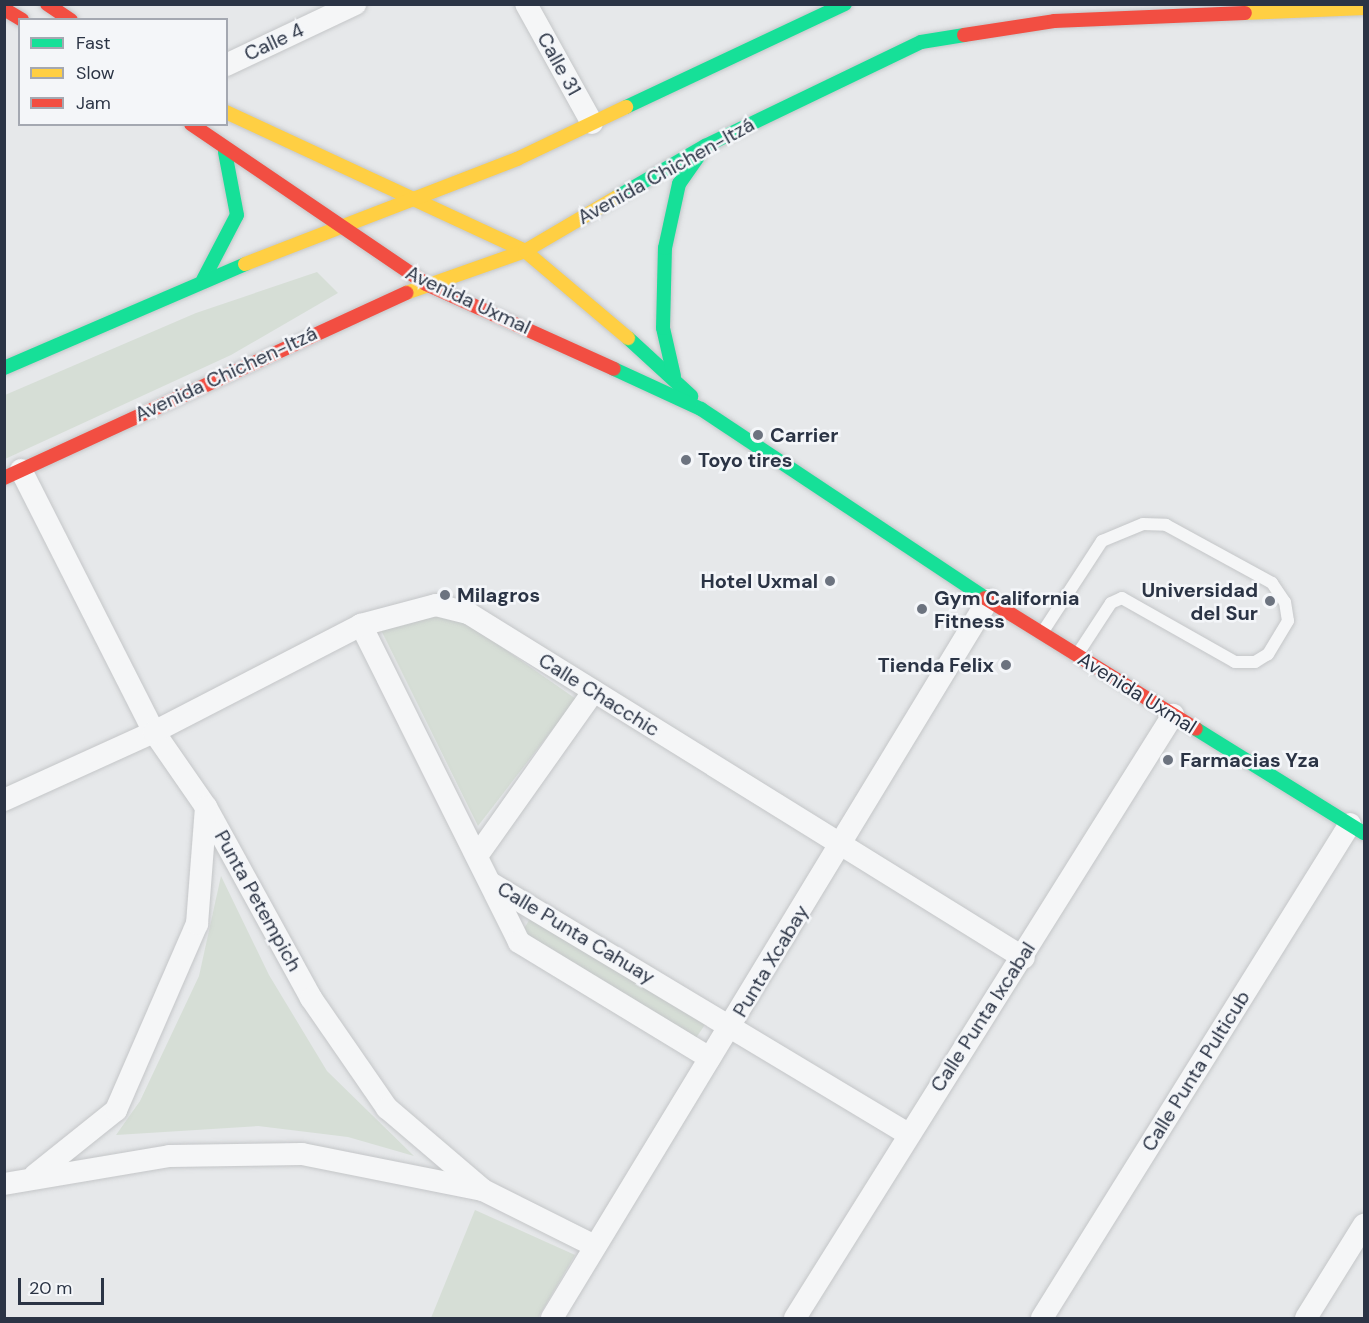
<!DOCTYPE html>
<meta charset="utf-8">
<style>
body{margin:0}
#map{position:relative;width:1369px;height:1323px;overflow:hidden;background:#e6e8ea;font-family:"DM Sans",sans-serif}
div>[style]{position:absolute}
[style*='--x']{left:calc(var(--x)*1px);top:calc(var(--y)*1px);width:calc(var(--w)*1px);rotate:calc(var(--a)*1deg)}
.green>*{inset:0;background:#d6ded6}
.roads{filter:drop-shadow(0 0 2px #c4c6c8) drop-shadow(0 0 2px #c4c6c8)}
.lane>*{height:12px;margin:-6px;padding:0 6px;transform-origin:6px;border-radius:6px;background:#f5f6f7}
.street>*{height:22px;margin:-11px;padding:0 11px;transform-origin:11px;border-radius:11px;background:#f5f6f7}
.fast>*{height:14px;margin:-7px;padding:0 7px;transform-origin:7px;border-radius:7px;background:#16e098}
.slow>*{height:14px;margin:-7px;padding:0 7px;transform-origin:7px;border-radius:7px;background:#ffcf43}
.jam>*{height:14px;margin:-7px;padding:0 7px;transform-origin:7px;border-radius:7px;background:#f24e42}
.dots>*{width:16px;height:16px;translate:-50% -50%;box-sizing:border-box;border:3px solid #f4f6f9;border-radius:50%}
span{translate:-50% -50%;white-space:nowrap;text-align:center;line-height:1.15;-webkit-text-stroke:5px #f4f6f9;paint-order:stroke}
.street-label{font-size:20px;color:#2b3445}
.poi-label{font-size:20px;color:#2b3445;font-weight:700}
.left{translate:0 -50%;text-align:left}
.right{translate:-100% -50%;text-align:right}
.frame{position:absolute;inset:0;border:6px solid #2b3445;pointer-events:none}
.legend{position:absolute;left:18px;top:18px;width:210px;height:108px;box-sizing:border-box;background:#f4f6f9;border:2px solid #a4a8b1;margin:0;padding:8px 10px;list-style:none;font-size:18px;color:#2b3445}
.legend li{display:flex;align-items:center;gap:12px;height:30px}
.legend b{width:30px;border:2px solid #a4a8b1}
.scale{position:absolute;left:18px;top:1278px;width:86px;height:27px;box-sizing:border-box;border:3px solid #2b3445;border-top:0;padding-left:8px;font-size:18px;line-height:21px;white-space:nowrap;color:#2b3445;-webkit-text-stroke:4px #f4f6f9;paint-order:stroke}
</style>
<div id="map">
<div class="green">
<div style="clip-path:polygon(317px 272px,338px 293px,231px 355px,5px 459px,5px 395px,196px 313px)"></div>
<div style="clip-path:polygon(423px 614px,466px 622px,576px 699px,478px 826px,380px 628px)"></div>
<div style="clip-path:polygon(221px 876px,269px 975px,327px 1071px,414px 1156px,348px 1137px,258px 1126px,116px 1135px,140px 1101px,199px 976px)"></div>
<div style="clip-path:polygon(532px 915px,708px 1020px,696px 1038px,521px 934px)"></div>
<div style="clip-path:polygon(475px 1210px,575px 1255px,538px 1318px,431px 1318px)"></div>
</div>
<div class="roads">
<div class="lane">
<div style="--x:1042;--y:633;--w:110;--a:-56.9"></div>
<div style="--x:1102;--y:541;--w:44;--a:-22.5"></div>
<div style="--x:1143;--y:524;--w:23;--a:2"></div>
<div style="--x:1166;--y:525;--w:121;--a:28.7"></div>
<div style="--x:1272;--y:583;--w:23;--a:56"></div>
<div style="--x:1285;--y:602;--w:19;--a:81"></div>
<div style="--x:1288;--y:621;--w:39;--a:121"></div>
<div style="--x:1268;--y:654;--w:15;--a:148"></div>
<div style="--x:1255;--y:662;--w:20;--a:180"></div>
<div style="--x:1235;--y:662;--w:130;--a:-150.5"></div>
<div style="--x:1122;--y:598;--w:12;--a:156"></div>
<div style="--x:1111;--y:603;--w:62;--a:123.2"></div>
</div>
<div class="street">
<div style="--x:526;--y:4;--w:136;--a:61"></div>
<div style="--x:226;--y:65;--w:143;--a:-25.3"></div>
<div style="--x:21;--y:470;--w:294;--a:63.1"></div>
<div style="--x:154;--y:732;--w:91;--a:55.3"></div>
<div style="--x:206;--y:807;--w:218;--a:61.2"></div>
<div style="--x:311;--y:998;--w:134;--a:55.4"></div>
<div style="--x:387;--y:1108;--w:126;--a:40.5"></div>
<div style="--x:483;--y:1190;--w:123;--a:26.6"></div>
<div style="--x:361;--y:625;--w:354;--a:63.5"></div>
<div style="--x:519;--y:942;--w:223;--a:31.3"></div>
<div style="--x:4;--y:800;--w:165;--a:-24.4"></div>
<div style="--x:154;--y:732;--w:233;--a:-27.3"></div>
<div style="--x:361;--y:625;--w:78;--a:-14.9"></div>
<div style="--x:436;--y:605;--w:33;--a:14"></div>
<div style="--x:468;--y:613;--w:654;--a:31.82"></div>
<div style="--x:477;--y:856;--w:202;--a:-54.7"></div>
<div style="--x:492;--y:884;--w:484;--a:31"></div>
<div style="--x:35;--y:1175;--w:104;--a:-38.7"></div>
<div style="--x:116;--y:1110;--w:203;--a:-66.5"></div>
<div style="--x:197;--y:924;--w:117;--a:-85.6"></div>
<div style="--x:4;--y:1184;--w:168;--a:-9.6"></div>
<div style="--x:170;--y:1156;--w:132;--a:-0.9"></div>
<div style="--x:302;--y:1154;--w:184;--a:11.3"></div>
<div style="--x:552;--y:1318;--w:840;--a:-58.73"></div>
<div style="--x:795;--y:1318;--w:712;--a:-57.92"></div>
<div style="--x:1042;--y:1318;--w:582;--a:-58.06"></div>
<div style="--x:1306;--y:1318;--w:110;--a:-58.1"></div>
</div>
<div class="fast">
<div style="--x:626;--y:107;--w:242;--a:-25.2"></div>
<div style="--x:617;--y:197;--w:102;--a:-30.1"></div>
<div style="--x:705;--y:146;--w:240;--a:-25.7"></div>
<div style="--x:921;--y:42;--w:44;--a:-9.2"></div>
<div style="--x:203;--y:280;--w:73;--a:-62.4"></div>
<div style="--x:237;--y:215;--w:64;--a:-100.8"></div>
<div style="--x:628;--y:338;--w:86;--a:42.6"></div>
<div style="--x:4;--y:368;--w:262;--a:-23.3"></div>
<div style="--x:614;--y:369;--w:96;--a:24.7"></div>
<div style="--x:701;--y:409;--w:341;--a:33.6"></div>
<div style="--x:674;--y:376;--w:49;--a:-102.9"></div>
<div style="--x:663;--y:328;--w:80;--a:-88.6"></div>
<div style="--x:665;--y:248;--w:66;--a:-77.7"></div>
<div style="--x:679;--y:184;--w:40;--a:-55.1"></div>
<div style="--x:1196;--y:729;--w:198;--a:31.8"></div>
</div>
<div class="slow">
<div style="--x:1245;--y:13;--w:119;--a:-2.4"></div>
<div style="--x:226;--y:112;--w:330;--a:24.9"></div>
<div style="--x:525;--y:251;--w:135;--a:40.2"></div>
<div style="--x:245;--y:264;--w:292;--a:-21.1"></div>
<div style="--x:517;--y:159;--w:121;--a:-25.5"></div>
<div style="--x:406;--y:293;--w:126;--a:-19.4"></div>
<div style="--x:525;--y:251;--w:107;--a:-30.4"></div>
</div>
<div class="jam">
<div style="--x:47;--y:4;--w:29;--a:34"></div>
<div style="--x:4;--y:9;--w:21;--a:31"></div>
<div style="--x:964;--y:35;--w:91;--a:-8.8"></div>
<div style="--x:1054;--y:21;--w:191;--a:-2.4"></div>
<div style="--x:191;--y:124;--w:284;--a:34.2"></div>
<div style="--x:426;--y:284;--w:206;--a:24.3"></div>
<div style="--x:4;--y:478;--w:443;--a:-24.7"></div>
<div style="--x:985;--y:598;--w:248;--a:31.8"></div>
</div>
</div>
<div class="dots">
<div style="left:758px;top:435px;background:#6c737f"></div>
<div style="left:686px;top:460px;background:#6c737f"></div>
<div style="left:830px;top:581px;background:#6c737f"></div>
<div style="left:445px;top:595px;background:#6c737f"></div>
<div style="left:1270px;top:601px;background:#6c737f"></div>
<div style="left:922px;top:609px;background:#6c737f"></div>
<div style="left:1006px;top:665px;background:#6c737f"></div>
<div style="left:1168px;top:760px;background:#6c737f"></div>
</div>
<div class="street-label">
<span style="left:274px;top:42px;rotate:-25deg">Calle 4</span>
<span style="left:559px;top:64px;rotate:61deg">Calle 31</span>
<span style="left:666px;top:171px;rotate:-29deg">Avenida Chichen-Itzá</span>
<span style="left:468px;top:300px;rotate:25deg">Avenida Uxmal</span>
<span style="left:226px;top:374px;rotate:-25deg">Avenida Chichen-Itzá</span>
<span style="left:1137px;top:693px;rotate:32deg">Avenida Uxmal</span>
<span style="left:599px;top:695px;rotate:32deg">Calle Chacchic</span>
<span style="left:258px;top:901px;rotate:61deg">Punta Petempich</span>
<span style="left:576px;top:933px;rotate:31deg">Calle Punta Cahuay</span>
<span style="left:771px;top:961px;rotate:-59deg">Punta Xcabay</span>
<span style="left:983px;top:1017px;rotate:-57deg">Calle Punta Ixcabal</span>
<span style="left:1196px;top:1071px;rotate:-58deg">Calle Punta Pulticub</span>
</div>
<div class="poi-label">
<span class="left" style="left:770px;top:435px">Carrier</span>
<span class="left" style="left:698px;top:460px">Toyo tires</span>
<span class="right" style="left:818px;top:581px">Hotel Uxmal</span>
<span class="right" style="left:1258px;top:602px">Universidad<br>del Sur</span>
<span class="left" style="left:457px;top:595px">Milagros</span>
<span class="left" style="left:934px;top:610px">Gym California<br>Fitness</span>
<span class="right" style="left:994px;top:665px">Tienda Felix</span>
<span class="left" style="left:1180px;top:760px">Farmacias Yza</span>
</div>
<div class="frame"></div>
<ul class="legend">
<li><b style="height:8px;background:#16e098"></b>Fast</li>
<li><b style="height:8px;background:#ffcf43"></b>Slow</li>
<li><b style="height:8px;background:#f24e42"></b>Jam</li>
</ul>
<div class="scale">20 m</div>
</div>
